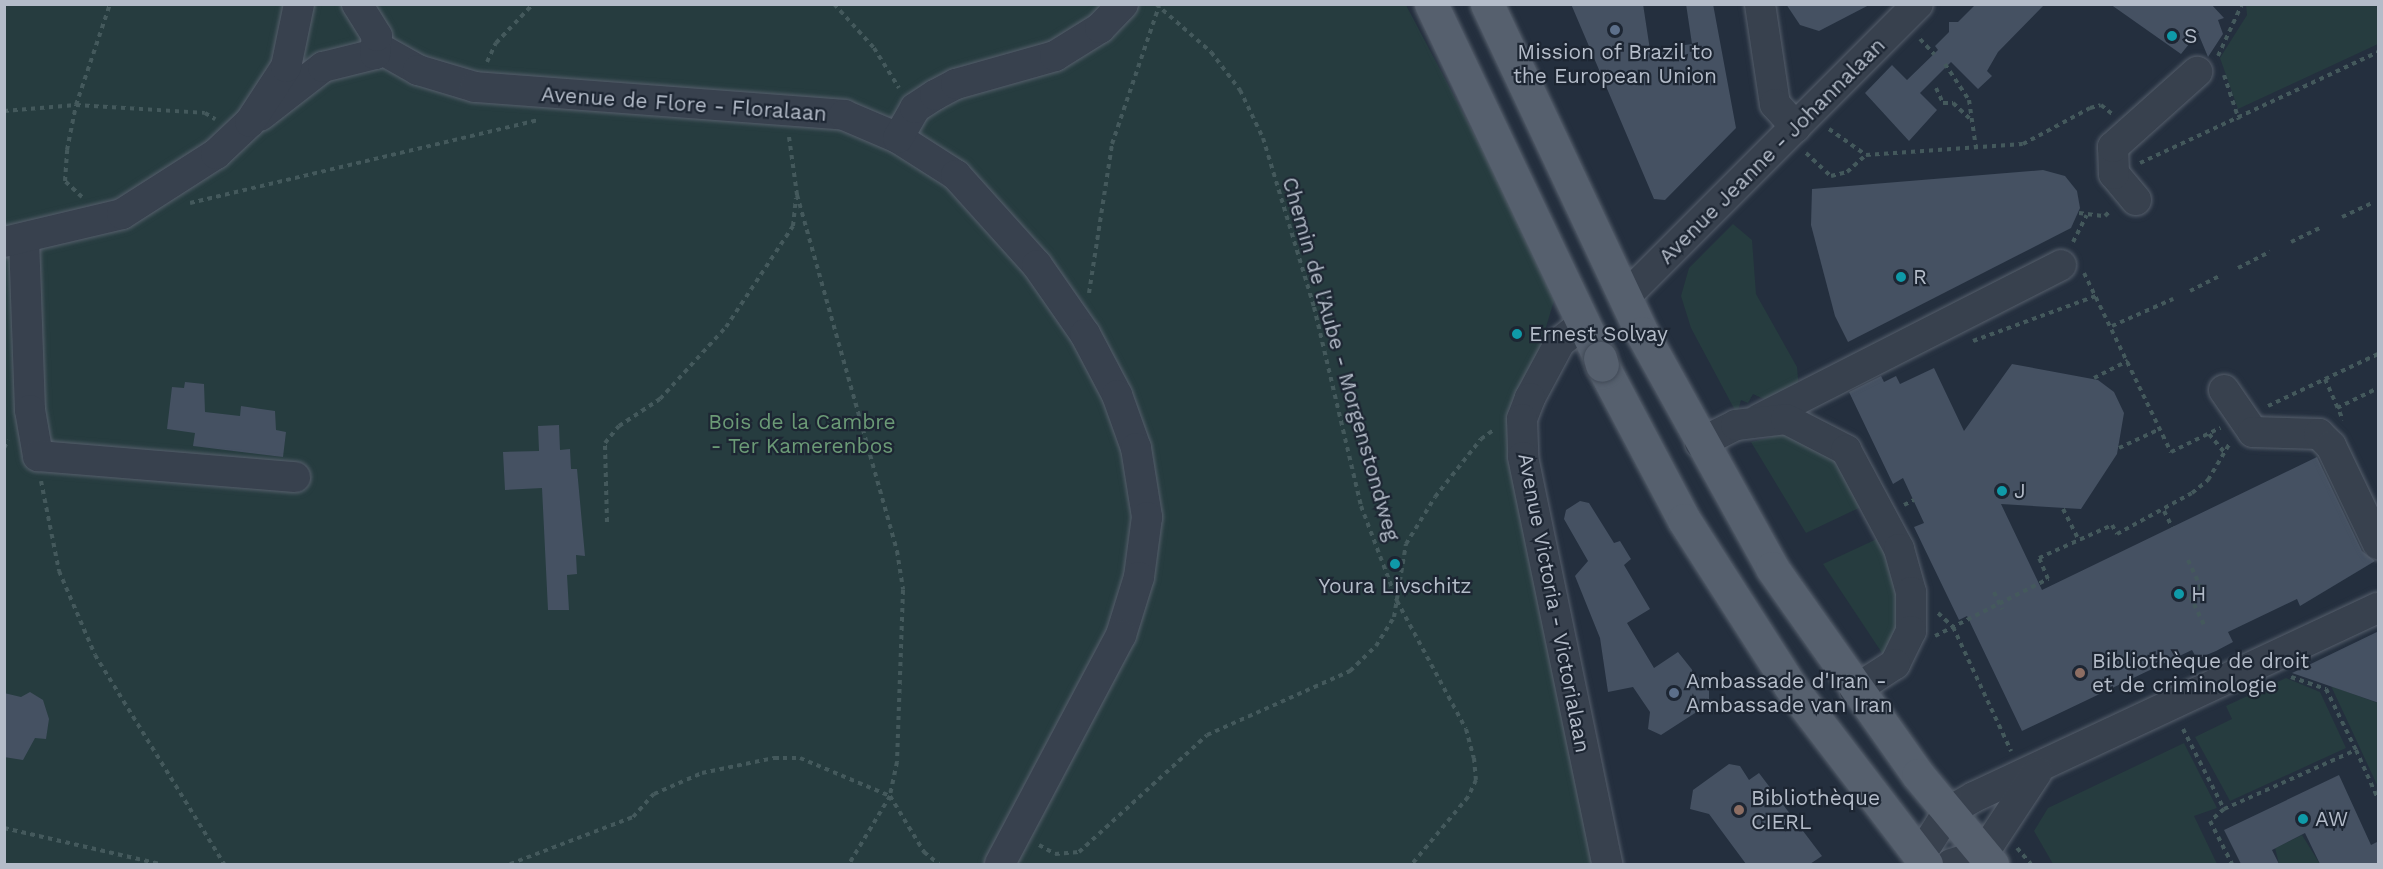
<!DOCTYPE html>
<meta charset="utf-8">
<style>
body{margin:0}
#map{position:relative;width:2383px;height:869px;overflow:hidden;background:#242f3e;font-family:"Work Sans",sans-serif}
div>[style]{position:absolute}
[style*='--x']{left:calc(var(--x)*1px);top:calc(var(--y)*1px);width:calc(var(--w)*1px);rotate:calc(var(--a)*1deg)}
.green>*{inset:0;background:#263c3f}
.building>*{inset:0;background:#455162}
.path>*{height:4px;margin-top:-2px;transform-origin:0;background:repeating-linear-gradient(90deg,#44595c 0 4.5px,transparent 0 9px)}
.roads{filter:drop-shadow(0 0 2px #565f6c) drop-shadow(0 0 2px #565f6c)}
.minor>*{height:30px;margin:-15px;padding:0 15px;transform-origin:15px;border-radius:15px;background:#38414e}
.major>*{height:33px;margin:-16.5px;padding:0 16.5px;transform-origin:16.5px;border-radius:16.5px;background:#56606e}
.bridges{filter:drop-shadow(0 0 2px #414a57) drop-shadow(0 0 2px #414a57)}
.major-bridge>*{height:33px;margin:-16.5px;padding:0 16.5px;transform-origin:16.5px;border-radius:16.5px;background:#56606e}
.dots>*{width:16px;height:16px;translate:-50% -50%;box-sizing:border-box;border:3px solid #1d2633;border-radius:50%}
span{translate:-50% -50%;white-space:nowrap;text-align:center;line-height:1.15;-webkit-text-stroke:4.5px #1d2633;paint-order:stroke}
.poi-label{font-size:21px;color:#b4bcc9}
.left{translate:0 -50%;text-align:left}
.street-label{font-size:21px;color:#b4bcc9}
.park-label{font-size:21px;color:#6b9a76}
.frame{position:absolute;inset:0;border:6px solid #b4bcc9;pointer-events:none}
</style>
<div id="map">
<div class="green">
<div style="clip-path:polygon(5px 5px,1406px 5px,1557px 291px,1524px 399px,1599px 864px,5px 864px)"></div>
<div style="clip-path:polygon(2246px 5px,2378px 5px,2378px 44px,2238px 109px,2220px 58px,2247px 15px)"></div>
<div style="clip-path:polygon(1733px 224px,1752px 240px,1756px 294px,1797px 367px,1798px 378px,1798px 385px,1768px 401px,1753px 394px,1748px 403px,1741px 400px,1737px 414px,1691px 328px,1681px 296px,1689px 268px)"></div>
<div style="clip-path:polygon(1767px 427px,1844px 460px,1863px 506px,1806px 533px,1751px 442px,1772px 437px)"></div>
<div style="clip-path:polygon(1879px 538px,1901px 578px,1904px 619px,1886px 659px,1823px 564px)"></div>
<div style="clip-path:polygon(2286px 678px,2320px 692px,2346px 748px,2230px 801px,2195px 737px,2232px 719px,2226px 706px)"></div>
<div style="clip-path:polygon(2331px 686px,2378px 703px,2378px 787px,2347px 720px)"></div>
<div style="clip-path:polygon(2184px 743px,2217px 808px,2194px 816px,2217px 864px,2053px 864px,2034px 831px,2048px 808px)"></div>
<div style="clip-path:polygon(2302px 835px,2320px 864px,2279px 864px,2275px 848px)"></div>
</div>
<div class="building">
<div style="clip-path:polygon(1571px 4px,1643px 4px,1650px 50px,1692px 44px,1686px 4px,1713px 4px,1736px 128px,1665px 200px,1654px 199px)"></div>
<div style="clip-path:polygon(1786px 4px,1871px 4px,1819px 31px,1800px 25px)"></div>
<div style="clip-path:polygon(1976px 4px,2045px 4px,1998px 52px,1987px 71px,1992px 76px,1978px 89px,1951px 62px,1920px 93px,1937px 110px,1909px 141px,1865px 93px,1892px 65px,1907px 80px,1938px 50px,1935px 46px,1949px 32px,1949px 22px,1958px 22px)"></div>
<div style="clip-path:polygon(2110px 4px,2211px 4px,2224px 18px,2218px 20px,2223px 34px,2208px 57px,2198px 33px,2181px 54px)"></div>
<div style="clip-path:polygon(2043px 170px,2065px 176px,2077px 191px,2080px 208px,2071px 228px,1848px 342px,1835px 316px,1811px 225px,1812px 189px)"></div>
<div style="clip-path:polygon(2012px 364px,2098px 380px,2114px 392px,2124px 413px,2117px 454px,2081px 509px,2001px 504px,2042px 590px,2317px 457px,2362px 551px,2375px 561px,2300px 606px,2297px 599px,2228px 632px,2233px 642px,2216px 651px,2197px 659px,2192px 650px,2022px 731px,1967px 616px,1959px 620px,1914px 527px,1924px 523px,1903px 478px,1893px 484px,1849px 392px,1881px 376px,1884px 382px,1896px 376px,1900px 384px,1934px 368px,1964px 431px)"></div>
<div style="clip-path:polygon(185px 382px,204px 384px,205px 412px,240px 416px,241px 406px,275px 411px,276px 430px,286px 432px,283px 457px,193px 446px,195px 433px,167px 429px,172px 387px,184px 388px)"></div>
<div style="clip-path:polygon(559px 425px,560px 450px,570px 449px,571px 469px,577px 469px,585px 556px,576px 555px,577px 574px,567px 575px,569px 610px,548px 610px,542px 488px,505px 490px,503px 452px,539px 451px,538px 426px)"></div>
<div style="clip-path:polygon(1580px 501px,1589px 503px,1614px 543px,1620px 541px,1631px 559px,1624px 565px,1650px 609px,1627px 623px,1654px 668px,1678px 652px,1709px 691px,1709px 704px,1661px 735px,1648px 729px,1650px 712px,1633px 687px,1608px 692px,1600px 638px,1575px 576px,1588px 561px,1564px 519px,1566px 510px)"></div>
<div style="clip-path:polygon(2379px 631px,2379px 703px,2292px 673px)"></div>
<div style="clip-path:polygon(30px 692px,43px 700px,49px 719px,46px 739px,35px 738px,23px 760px,4px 757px,4px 693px,21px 697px)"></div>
<div style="clip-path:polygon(1729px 764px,1740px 766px,1749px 780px,1759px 773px,1822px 856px,1810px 864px,1746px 864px,1709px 814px,1690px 809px,1693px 790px)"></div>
<div style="clip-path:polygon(2339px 775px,2371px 845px,2379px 841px,2379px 864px,2320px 864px,2305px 833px,2272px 850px,2279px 864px,2241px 864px,2224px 830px)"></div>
</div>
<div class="path">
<div style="--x:834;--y:4;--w:59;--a:47.7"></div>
<div style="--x:874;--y:48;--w:47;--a:58"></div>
<div style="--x:1156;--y:4;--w:73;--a:41.1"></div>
<div style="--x:1211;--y:52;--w:48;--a:52.7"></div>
<div style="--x:1240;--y:90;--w:53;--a:64.4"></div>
<div style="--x:1263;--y:138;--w:177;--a:73.2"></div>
<div style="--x:1314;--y:307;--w:204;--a:76.7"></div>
<div style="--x:1361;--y:506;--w:102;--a:69.2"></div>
<div style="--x:1397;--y:601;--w:145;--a:61.7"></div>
<div style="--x:1466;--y:729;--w:30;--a:75"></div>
<div style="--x:1474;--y:758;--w:22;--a:85"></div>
<div style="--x:1476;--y:780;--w:19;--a:115"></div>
<div style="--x:1468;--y:797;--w:87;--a:129.9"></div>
<div style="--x:1920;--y:39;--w:21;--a:47"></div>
<div style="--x:2218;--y:56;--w:57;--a:-65.2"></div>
<div style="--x:487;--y:62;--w:21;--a:-65"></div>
<div style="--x:496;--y:43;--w:54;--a:-46.5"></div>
<div style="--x:1945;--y:64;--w:43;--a:56.3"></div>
<div style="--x:1969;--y:100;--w:49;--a:81.7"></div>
<div style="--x:2224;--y:75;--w:47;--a:71.6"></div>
<div style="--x:1936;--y:88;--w:17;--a:65"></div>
<div style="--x:1943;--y:103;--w:10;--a:0"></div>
<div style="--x:1953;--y:103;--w:26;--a:43"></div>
<div style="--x:4;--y:111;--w:72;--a:-4.8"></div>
<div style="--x:76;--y:105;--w:129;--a:3.5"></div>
<div style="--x:205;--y:113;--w:12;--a:31"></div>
<div style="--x:1829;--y:129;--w:45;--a:35.1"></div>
<div style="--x:789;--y:137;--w:59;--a:82.1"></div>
<div style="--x:797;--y:195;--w:370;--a:74.3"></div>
<div style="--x:897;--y:551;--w:39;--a:81"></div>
<div style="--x:903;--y:590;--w:172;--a:92"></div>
<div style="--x:897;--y:762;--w:35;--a:102"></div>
<div style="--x:890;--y:796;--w:79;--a:121.1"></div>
<div style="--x:1806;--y:153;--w:34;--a:43"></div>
<div style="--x:1831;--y:176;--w:16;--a:-14"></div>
<div style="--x:1847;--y:172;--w:25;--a:-42"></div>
<div style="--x:1866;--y:155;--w:157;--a:-4"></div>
<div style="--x:2023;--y:144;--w:76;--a:-28.2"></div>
<div style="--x:2090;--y:108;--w:11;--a:-15"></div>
<div style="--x:2101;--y:105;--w:14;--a:39"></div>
<div style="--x:2140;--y:163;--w:263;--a:-25"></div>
<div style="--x:82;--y:197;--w:23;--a:-137"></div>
<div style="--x:65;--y:181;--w:31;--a:-86"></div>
<div style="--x:67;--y:150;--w:46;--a:-78.7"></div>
<div style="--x:76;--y:105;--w:107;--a:-71.4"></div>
<div style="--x:190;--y:203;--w:359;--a:-13.4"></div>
<div style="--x:2079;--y:213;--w:26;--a:7"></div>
<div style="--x:2105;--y:216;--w:8;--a:-45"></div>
<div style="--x:2342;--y:217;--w:35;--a:-25"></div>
<div style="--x:2073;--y:242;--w:30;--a:-63"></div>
<div style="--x:2291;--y:242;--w:34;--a:-26"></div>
<div style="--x:2238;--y:268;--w:36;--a:-27"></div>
<div style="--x:2084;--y:273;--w:199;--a:64.1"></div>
<div style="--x:2171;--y:452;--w:55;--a:-26.1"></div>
<div style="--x:2190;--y:291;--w:33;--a:-27"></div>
<div style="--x:1089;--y:293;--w:151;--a:-81.2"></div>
<div style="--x:1112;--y:144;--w:146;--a:-71.2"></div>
<div style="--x:2112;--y:326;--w:67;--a:-23.9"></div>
<div style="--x:1973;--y:341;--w:131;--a:-20.1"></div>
<div style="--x:2094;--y:378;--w:38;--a:-27"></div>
<div style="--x:2325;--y:379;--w:45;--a:66.3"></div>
<div style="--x:2268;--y:406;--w:122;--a:-25.3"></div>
<div style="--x:2337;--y:408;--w:46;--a:-26"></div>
<div style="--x:2209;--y:434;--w:23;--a:50"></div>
<div style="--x:4;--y:448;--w:9;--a:-63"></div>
<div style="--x:2119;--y:448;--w:45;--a:-24.9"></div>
<div style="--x:41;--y:481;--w:92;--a:78.7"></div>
<div style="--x:59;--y:571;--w:91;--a:66.8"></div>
<div style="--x:95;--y:655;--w:246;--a:58.3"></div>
<div style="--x:1904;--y:505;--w:11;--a:-27"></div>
<div style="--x:2063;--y:509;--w:35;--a:63"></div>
<div style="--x:2164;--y:511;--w:18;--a:63"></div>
<div style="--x:607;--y:522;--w:79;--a:-91.5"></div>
<div style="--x:605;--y:443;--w:22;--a:-51"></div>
<div style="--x:619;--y:426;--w:49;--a:-33.4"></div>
<div style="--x:660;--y:399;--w:98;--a:-47.5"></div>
<div style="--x:726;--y:327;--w:121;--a:-56.4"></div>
<div style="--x:793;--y:226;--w:28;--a:-84"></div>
<div style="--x:2188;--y:560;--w:33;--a:65"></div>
<div style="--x:2202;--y:590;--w:13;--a:153"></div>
<div style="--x:2190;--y:596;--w:32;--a:64"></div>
<div style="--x:1994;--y:592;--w:19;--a:65"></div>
<div style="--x:1938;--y:613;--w:21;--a:43"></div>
<div style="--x:1953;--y:627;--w:137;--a:64.9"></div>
<div style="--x:1935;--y:636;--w:127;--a:-26.8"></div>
<div style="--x:2048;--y:579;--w:23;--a:-113"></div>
<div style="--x:2039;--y:558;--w:80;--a:-24.3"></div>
<div style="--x:2112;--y:525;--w:10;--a:61"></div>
<div style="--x:2117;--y:534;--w:85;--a:-28.7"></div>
<div style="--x:2192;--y:493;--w:21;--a:-39"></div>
<div style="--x:2208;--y:480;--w:43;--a:-59.3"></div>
<div style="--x:2291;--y:677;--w:37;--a:19"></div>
<div style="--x:2326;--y:689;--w:68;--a:63.8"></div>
<div style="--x:2183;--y:729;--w:90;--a:62.9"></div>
<div style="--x:2224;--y:809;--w:18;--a:139"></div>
<div style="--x:2210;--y:821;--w:48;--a:62.9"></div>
<div style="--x:2224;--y:809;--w:145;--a:-24.1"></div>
<div style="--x:2356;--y:750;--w:54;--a:65.8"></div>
<div style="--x:4;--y:828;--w:160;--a:13"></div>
<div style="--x:1039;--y:845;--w:18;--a:29"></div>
<div style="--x:1055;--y:854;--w:24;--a:-5"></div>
<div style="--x:1079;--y:852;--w:173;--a:-42.4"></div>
<div style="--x:1207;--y:735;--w:157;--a:-24.1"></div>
<div style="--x:1350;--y:671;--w:36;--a:-44"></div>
<div style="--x:1376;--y:646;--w:34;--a:-58"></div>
<div style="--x:1394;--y:617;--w:74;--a:-80.7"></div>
<div style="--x:1406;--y:544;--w:55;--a:-58.3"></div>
<div style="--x:1435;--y:497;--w:74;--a:-51.6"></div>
<div style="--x:1481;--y:439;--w:17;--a:-36"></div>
<div style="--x:2017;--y:848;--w:21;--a:49"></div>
<div style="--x:510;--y:864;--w:132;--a:-20.9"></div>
<div style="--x:633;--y:817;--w:31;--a:-48"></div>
<div style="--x:654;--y:794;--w:52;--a:-23.6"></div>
<div style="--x:702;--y:773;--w:74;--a:-11.8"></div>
<div style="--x:774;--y:758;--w:26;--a:0"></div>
<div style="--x:800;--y:758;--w:98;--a:22.9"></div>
<div style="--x:890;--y:796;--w:66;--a:58.7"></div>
<div style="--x:924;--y:852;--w:19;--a:39"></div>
</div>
<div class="roads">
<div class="minor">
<div style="--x:1760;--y:4;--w:101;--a:81.5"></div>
<div style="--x:1775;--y:104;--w:31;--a:48"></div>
<div style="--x:379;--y:48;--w:45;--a:29.4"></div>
<div style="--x:418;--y:70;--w:59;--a:16.6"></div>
<div style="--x:475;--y:87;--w:370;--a:4.3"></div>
<div style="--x:844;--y:115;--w:59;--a:23.1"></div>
<div style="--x:898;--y:138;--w:69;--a:32.5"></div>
<div style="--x:956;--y:175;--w:121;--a:48"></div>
<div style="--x:1037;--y:265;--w:84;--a:55.2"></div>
<div style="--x:1085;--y:334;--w:69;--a:62.3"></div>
<div style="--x:1117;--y:395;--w:56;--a:70.3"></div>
<div style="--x:1136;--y:448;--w:70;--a:80.9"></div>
<div style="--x:1147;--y:517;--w:61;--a:97.6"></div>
<div style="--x:1139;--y:577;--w:61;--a:107.2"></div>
<div style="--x:1121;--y:635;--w:259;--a:117.9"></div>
<div style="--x:260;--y:116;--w:80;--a:-37.9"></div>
<div style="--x:323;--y:67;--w:54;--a:-14"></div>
<div style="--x:375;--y:54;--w:18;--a:-84"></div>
<div style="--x:377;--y:36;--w:38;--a:-122"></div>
<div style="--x:898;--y:138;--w:34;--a:-60"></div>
<div style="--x:915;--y:108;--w:24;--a:-33"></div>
<div style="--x:935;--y:95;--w:24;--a:-28"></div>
<div style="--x:956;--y:84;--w:103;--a:-15.8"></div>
<div style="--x:1055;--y:56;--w:53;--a:-31.9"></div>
<div style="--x:1100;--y:28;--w:33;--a:-46"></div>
<div style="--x:2136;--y:200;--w:34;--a:-130"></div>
<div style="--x:2114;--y:174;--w:27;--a:-92"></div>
<div style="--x:2113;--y:147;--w:113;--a:-41.8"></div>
<div style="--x:24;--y:239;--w:171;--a:88"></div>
<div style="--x:30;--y:410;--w:47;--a:80.1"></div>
<div style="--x:38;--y:456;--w:258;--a:4.7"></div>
<div style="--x:4;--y:242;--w:121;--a:-13.3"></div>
<div style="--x:122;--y:214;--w:112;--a:-32.6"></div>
<div style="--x:216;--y:154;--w:47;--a:-43.3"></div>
<div style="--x:250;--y:122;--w:66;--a:-56.8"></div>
<div style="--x:286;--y:67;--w:64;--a:-78.3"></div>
<div style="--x:1625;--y:297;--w:414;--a:-45"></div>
<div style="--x:1583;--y:324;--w:29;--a:142"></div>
<div style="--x:1560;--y:342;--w:64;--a:118.2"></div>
<div style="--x:1530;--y:398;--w:22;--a:111"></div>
<div style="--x:1522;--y:419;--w:38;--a:88"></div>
<div style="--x:1523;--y:457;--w:416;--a:78.3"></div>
<div style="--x:2224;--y:390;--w:51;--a:55.4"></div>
<div style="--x:2253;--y:432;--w:66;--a:1.7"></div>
<div style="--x:2319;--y:434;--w:17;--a:45"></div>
<div style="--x:2331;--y:446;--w:109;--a:64.4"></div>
<div style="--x:1759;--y:419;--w:339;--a:-27"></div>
<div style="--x:1700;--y:443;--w:40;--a:-26.6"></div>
<div style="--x:1736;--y:425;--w:50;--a:-6.8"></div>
<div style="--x:1786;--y:419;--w:68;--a:27.3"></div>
<div style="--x:1846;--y:450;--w:112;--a:61.8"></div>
<div style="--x:1899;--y:549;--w:45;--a:74.4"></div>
<div style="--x:1911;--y:592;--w:39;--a:90"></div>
<div style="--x:1911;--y:631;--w:37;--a:116"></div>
<div style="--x:1895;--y:664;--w:48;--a:147"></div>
<div style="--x:1920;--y:856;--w:52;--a:-57.5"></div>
<div style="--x:1948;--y:812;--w:30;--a:-30"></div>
<div style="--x:1974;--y:797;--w:446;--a:-25.1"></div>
<div style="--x:1951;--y:864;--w:34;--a:-17"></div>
<div style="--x:1983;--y:854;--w:98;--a:-56.6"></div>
</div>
<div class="major">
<div style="--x:1431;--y:4;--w:392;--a:64.5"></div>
<div style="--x:1487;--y:4;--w:364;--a:64.8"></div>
<div style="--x:1642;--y:333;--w:269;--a:61"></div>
<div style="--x:1772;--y:568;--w:253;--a:54.8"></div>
<div style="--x:1918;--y:775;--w:116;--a:50.3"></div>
<div style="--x:1602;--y:365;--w:175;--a:62.1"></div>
<div style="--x:1684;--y:520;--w:197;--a:57.4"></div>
<div style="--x:1790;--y:686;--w:224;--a:52.6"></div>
</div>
</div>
<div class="bridges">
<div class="major-bridge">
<div style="--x:1600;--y:358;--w:7;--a:74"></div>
</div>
</div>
<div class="dots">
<div style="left:1615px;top:30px;background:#5c6f8a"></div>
<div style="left:2172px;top:36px;background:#0f9aa8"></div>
<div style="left:1901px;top:277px;background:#0f9aa8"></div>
<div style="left:1517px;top:334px;background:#0f9aa8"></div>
<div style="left:2002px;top:491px;background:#0f9aa8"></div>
<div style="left:1395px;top:564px;background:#0f9aa8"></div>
<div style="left:2179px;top:594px;background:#0f9aa8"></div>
<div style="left:2080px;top:673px;background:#8d6e63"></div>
<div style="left:1674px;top:693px;background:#5c6f8a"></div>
<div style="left:1739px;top:810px;background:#8d6e63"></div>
<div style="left:2303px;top:819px;background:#0f9aa8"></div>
</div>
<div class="poi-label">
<span class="left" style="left:2184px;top:36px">S</span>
<span style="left:1615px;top:64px">Mission of Brazil to<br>the European Union</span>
<span class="left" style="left:1913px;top:277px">R</span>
<span class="left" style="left:1529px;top:334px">Ernest Solvay</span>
<span class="left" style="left:2014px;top:491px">J</span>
<span style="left:1395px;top:586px">Youra Livschitz</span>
<span class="left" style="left:2191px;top:594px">H</span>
<span class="left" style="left:2092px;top:673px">Bibliothèque de droit<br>et de criminologie</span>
<span class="left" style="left:1686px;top:693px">Ambassade d'Iran -<br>Ambassade van Iran</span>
<span class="left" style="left:1751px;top:810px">Bibliothèque<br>CIERL</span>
<span class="left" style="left:2315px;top:819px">AW</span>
</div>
<div class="street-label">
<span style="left:684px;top:104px;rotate:4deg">Avenue de Flore - Floralaan</span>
<span style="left:1772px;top:151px;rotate:-45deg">Avenue Jeanne - Johannalaan</span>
<span style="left:1341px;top:359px;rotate:74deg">Chemin de l'Aube - Morgenstondweg</span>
<span style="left:1554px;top:603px;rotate:79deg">Avenue Victoria - Victorialaan</span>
</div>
<div class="park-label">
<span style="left:802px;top:434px">Bois de la Cambre<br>- Ter Kamerenbos</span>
</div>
<div class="frame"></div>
</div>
